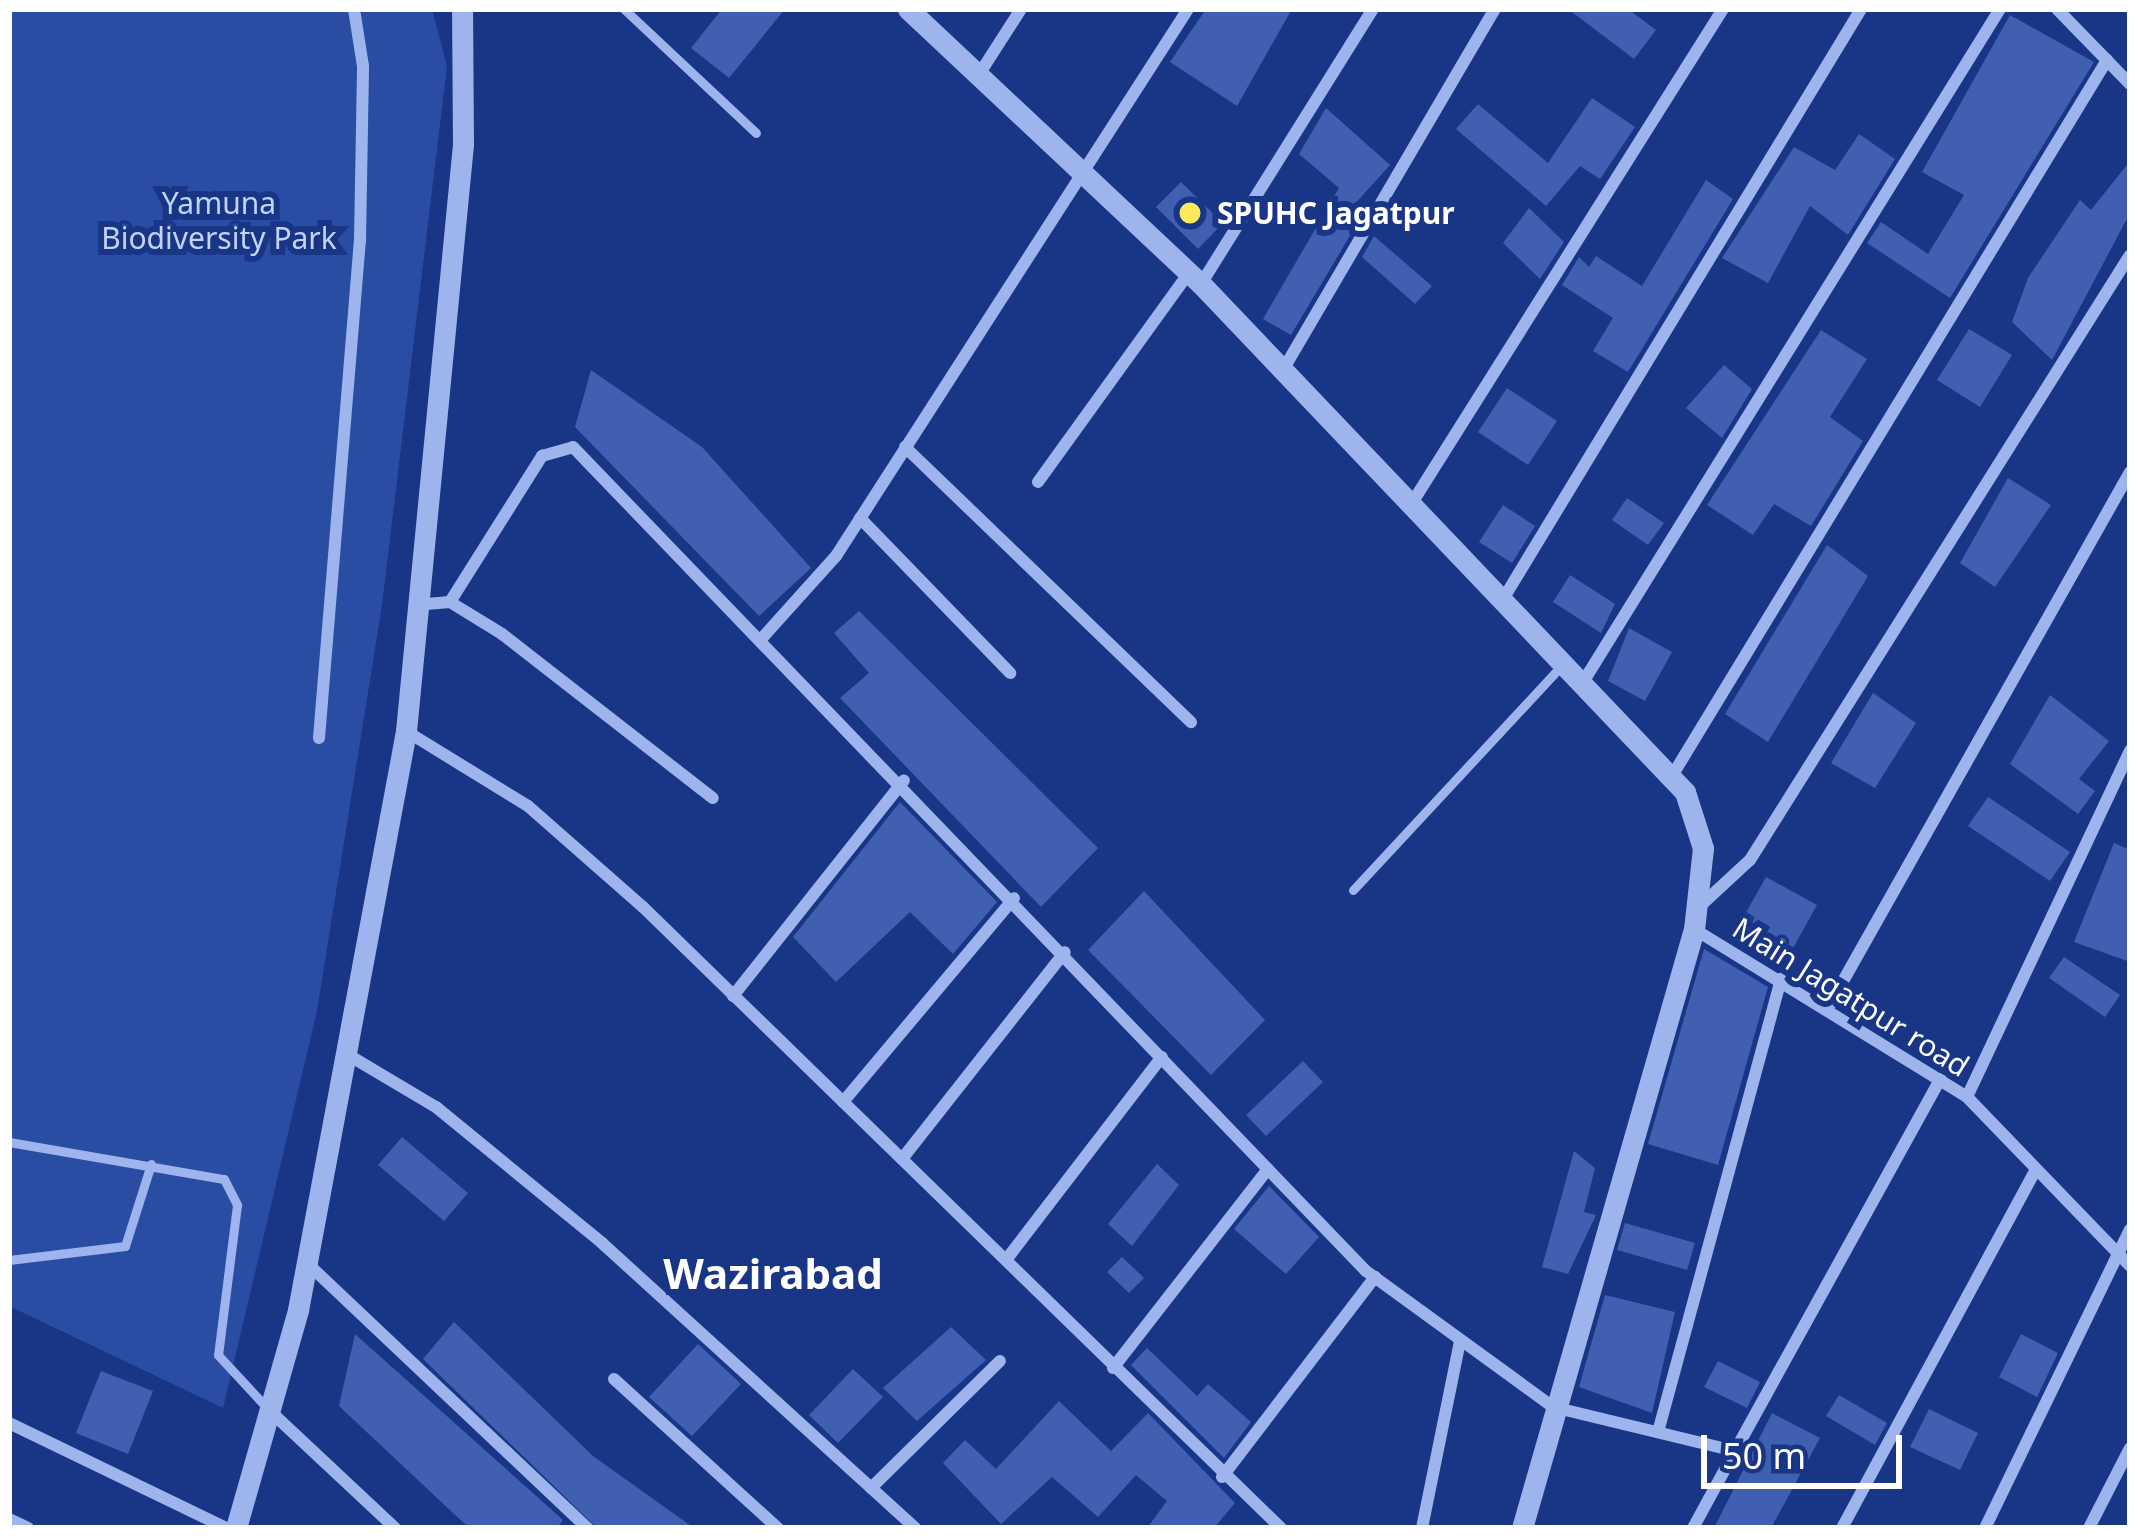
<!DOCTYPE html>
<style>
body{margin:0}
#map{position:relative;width:2139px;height:1537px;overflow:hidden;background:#183586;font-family:"Noto Sans",sans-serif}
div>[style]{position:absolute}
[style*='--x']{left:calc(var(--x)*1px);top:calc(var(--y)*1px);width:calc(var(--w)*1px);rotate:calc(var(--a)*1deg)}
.green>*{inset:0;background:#2a4da4}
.building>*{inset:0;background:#405fb0}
.service>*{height:9px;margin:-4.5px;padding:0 4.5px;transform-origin:4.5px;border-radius:4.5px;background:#9eb4ed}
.minor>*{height:12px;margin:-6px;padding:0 6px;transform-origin:6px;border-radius:6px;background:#9eb4ed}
.tertiary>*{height:21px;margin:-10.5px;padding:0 10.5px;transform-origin:10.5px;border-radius:10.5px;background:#9eb4ed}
.dots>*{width:33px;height:33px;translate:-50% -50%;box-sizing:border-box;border:6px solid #183586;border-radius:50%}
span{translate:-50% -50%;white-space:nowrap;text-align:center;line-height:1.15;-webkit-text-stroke:12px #183586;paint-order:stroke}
.park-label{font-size:30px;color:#c3d3f9}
.poi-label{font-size:30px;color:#fff;font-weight:700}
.left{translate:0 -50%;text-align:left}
.street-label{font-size:30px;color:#fff}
.district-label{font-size:42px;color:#fff;font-weight:700}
.frame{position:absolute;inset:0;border:12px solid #fff;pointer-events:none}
.scale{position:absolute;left:1701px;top:1435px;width:201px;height:54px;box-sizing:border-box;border:6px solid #fff;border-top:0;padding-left:15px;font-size:36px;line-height:42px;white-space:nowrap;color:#fff;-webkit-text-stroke:9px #183586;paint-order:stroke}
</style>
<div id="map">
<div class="green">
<div style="clip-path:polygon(9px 9px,432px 9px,447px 66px,382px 605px,317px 1011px,223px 1408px,9px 1306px)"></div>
</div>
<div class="building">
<div style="clip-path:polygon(722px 9px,785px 9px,729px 78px,691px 48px)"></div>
<div style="clip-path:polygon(1206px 9px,1292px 9px,1237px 106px,1170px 62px)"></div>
<div style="clip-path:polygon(1568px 9px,1628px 9px,1656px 30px,1634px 59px)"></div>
<div style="clip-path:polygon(2010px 15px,2094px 62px,1950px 298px,1867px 243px,1881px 222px,1928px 254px,1964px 195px,1922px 172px)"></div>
<div style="clip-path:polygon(1592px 98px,1635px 127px,1600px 179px,1580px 166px,1546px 206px,1456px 129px,1478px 104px,1548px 163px)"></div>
<div style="clip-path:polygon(1326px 108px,1390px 165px,1353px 206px,1364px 212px,1291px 335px,1263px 319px,1339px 188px,1299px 154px)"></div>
<div style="clip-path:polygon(1859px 134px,1895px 159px,1848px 235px,1810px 206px,1768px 283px,1722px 258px,1794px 147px,1835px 170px)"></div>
<div style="clip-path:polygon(2130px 161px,2130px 213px,2052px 360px,2012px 322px,2028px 278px,2080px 200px,2091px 210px)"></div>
<div style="clip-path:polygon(1706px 180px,1733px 199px,1628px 372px,1593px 351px,1613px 318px,1562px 285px,1579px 257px,1589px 267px,1596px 256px,1642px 286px)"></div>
<div style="clip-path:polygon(1181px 182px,1223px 223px,1198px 249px,1156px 207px)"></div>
<div style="clip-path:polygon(1529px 208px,1564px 242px,1540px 279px,1503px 243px)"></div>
<div style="clip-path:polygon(1374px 236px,1432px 286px,1415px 304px,1362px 257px)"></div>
<div style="clip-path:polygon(1969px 329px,2012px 355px,1980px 407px,1937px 380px)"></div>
<div style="clip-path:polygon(1821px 330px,1867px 359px,1830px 417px,1863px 441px,1811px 526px,1774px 504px,1753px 535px,1707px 505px)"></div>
<div style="clip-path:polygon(1724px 365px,1752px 389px,1722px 438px,1686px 408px)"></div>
<div style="clip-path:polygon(591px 370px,702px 447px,811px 568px,759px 616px,575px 427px)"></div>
<div style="clip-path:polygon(1507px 388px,1557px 421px,1528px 465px,1478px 432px)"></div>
<div style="clip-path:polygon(2008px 478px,2051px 505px,1995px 587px,1960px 563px)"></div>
<div style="clip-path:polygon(1627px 498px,1664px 523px,1648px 545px,1612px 520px)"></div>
<div style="clip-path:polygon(1503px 505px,1535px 526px,1512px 563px,1479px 542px)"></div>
<div style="clip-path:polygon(1827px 545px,1868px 576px,1768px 742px,1725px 714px)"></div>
<div style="clip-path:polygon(1570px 575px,1615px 604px,1601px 633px,1553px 602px)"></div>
<div style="clip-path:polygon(859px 611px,1098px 848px,1041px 907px,840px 698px,869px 673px,834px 633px)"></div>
<div style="clip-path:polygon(1629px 628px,1672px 652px,1645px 701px,1608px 681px)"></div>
<div style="clip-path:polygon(1873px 693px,1916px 723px,1875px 788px,1831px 763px)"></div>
<div style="clip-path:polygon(2050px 695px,2109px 741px,2079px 779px,2095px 791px,2078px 814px,2010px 764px)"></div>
<div style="clip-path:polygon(1988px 797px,2070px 852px,2050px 881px,1968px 826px)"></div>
<div style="clip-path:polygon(900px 802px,997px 902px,953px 954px,910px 912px,836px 982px,793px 937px)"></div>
<div style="clip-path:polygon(2114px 843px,2130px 850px,2130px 962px,2074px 942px)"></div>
<div style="clip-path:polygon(1766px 877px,1817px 905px,1782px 968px,1731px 939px)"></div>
<div style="clip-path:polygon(1144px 891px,1265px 1020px,1211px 1075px,1088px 950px)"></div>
<div style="clip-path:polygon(1704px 949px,1768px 987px,1718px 1165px,1648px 1144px)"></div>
<div style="clip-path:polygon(2064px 957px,2120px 995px,2105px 1017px,2049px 978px)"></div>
<div style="clip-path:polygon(1303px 1061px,1323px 1082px,1266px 1136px,1246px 1115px)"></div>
<div style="clip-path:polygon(402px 1137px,468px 1193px,444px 1221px,378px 1165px)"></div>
<div style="clip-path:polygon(1574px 1151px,1595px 1168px,1584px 1212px,1596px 1215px,1568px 1274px,1542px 1267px)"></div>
<div style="clip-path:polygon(1157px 1164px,1179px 1185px,1132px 1246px,1108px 1224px)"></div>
<div style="clip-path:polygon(1269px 1186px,1319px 1237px,1286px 1274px,1234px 1229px)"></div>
<div style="clip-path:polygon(1625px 1223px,1695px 1243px,1687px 1270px,1617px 1250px)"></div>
<div style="clip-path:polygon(1122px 1257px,1144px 1278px,1129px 1293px,1107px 1272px)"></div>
<div style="clip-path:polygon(1605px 1295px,1675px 1312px,1652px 1413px,1579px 1387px)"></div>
<div style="clip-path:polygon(454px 1322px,593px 1456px,694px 1528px,597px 1528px,423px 1359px)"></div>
<div style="clip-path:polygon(951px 1327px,986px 1360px,917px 1421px,883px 1388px)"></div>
<div style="clip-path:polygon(355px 1334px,563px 1520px,557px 1528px,469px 1528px,339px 1406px)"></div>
<div style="clip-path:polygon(2021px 1334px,2058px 1353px,2037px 1397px,1999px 1377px)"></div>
<div style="clip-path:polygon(698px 1344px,741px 1384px,692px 1436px,649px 1397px)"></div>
<div style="clip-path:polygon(1147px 1348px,1197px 1396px,1208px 1384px,1251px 1422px,1224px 1458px,1131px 1365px)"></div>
<div style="clip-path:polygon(1718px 1361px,1760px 1382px,1747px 1408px,1704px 1387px)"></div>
<div style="clip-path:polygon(853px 1369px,883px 1397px,838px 1443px,809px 1415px)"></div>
<div style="clip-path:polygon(101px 1371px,153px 1391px,128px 1454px,76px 1433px)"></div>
<div style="clip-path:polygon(1839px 1395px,1887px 1423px,1875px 1445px,1826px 1416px)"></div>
<div style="clip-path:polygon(1059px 1401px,1111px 1451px,1148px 1413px,1235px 1503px,1214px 1528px,1147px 1528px,1167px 1501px,1136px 1475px,1098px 1517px,1052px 1477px,1001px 1524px,943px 1463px,965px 1440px,996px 1469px)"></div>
<div style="clip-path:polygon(1929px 1409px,1978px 1433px,1960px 1470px,1910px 1447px)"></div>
<div style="clip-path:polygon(1772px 1413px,1820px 1438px,1771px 1528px,1714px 1528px)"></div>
</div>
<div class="service">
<div style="--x:624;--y:9;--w:181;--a:43.2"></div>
<div style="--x:1353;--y:890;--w:309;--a:-47.1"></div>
<div style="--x:9;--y:1142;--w:218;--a:9.8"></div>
<div style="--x:224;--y:1179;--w:29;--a:63"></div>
<div style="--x:237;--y:1205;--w:151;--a:97.2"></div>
<div style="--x:218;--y:1355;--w:75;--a:47.2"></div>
<div style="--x:9;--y:1260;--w:117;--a:-6.9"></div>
<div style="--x:125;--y:1246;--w:86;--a:-72.4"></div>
</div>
<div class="minor">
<div style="--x:2057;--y:9;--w:105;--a:45.8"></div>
<div style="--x:978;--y:76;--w:80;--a:-57.3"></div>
<div style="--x:1201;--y:284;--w:324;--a:-58"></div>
<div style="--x:1283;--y:370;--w:419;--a:-59.6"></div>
<div style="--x:905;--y:447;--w:397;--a:43.9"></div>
<div style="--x:1038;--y:482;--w:258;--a:-54.2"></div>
<div style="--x:1412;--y:503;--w:584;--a:-57.81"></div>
<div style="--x:860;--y:518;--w:216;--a:45.9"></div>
<div style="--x:1505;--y:596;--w:687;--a:-58.76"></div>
<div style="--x:450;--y:602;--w:173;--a:-57.8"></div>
<div style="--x:542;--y:456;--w:32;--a:-16"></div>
<div style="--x:573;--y:447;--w:1144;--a:46.1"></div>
<div style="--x:1366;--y:1271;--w:231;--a:36"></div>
<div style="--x:1553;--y:1407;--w:187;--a:13.6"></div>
<div style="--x:1735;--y:1451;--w:425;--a:-61.1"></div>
<div style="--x:415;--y:605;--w:35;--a:-5"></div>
<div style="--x:450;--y:602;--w:61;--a:31.6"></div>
<div style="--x:502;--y:634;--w:267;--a:37.9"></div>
<div style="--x:763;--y:637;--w:109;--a:-48"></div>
<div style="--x:836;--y:556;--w:650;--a:-57.24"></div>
<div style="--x:1585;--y:679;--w:788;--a:-58.23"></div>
<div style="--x:406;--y:731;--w:143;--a:31.6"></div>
<div style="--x:528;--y:806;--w:153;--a:41.3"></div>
<div style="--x:643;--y:907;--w:890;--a:44.23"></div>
<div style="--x:319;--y:738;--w:499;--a:-85.3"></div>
<div style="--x:360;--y:241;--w:175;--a:-89"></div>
<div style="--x:363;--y:66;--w:58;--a:-99"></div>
<div style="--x:1672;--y:776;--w:838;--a:-58.72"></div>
<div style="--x:1699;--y:907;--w:69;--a:-42.7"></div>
<div style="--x:1750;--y:860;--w:714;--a:-57.87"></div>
<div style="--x:1694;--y:929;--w:321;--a:31.6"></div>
<div style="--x:1967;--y:1097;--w:235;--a:46"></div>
<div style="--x:733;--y:996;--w:275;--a:-51.6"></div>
<div style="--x:1829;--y:1006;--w:613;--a:-60.59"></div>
<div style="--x:350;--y:1056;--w:100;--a:30.7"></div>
<div style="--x:436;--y:1107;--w:215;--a:39.3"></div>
<div style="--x:602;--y:1243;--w:423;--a:42.3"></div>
<div style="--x:1967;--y:1097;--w:383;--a:-64.8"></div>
<div style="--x:843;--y:1102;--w:266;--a:-50"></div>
<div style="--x:902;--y:1159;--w:263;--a:-51.8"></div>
<div style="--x:1006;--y:1260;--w:256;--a:-52.5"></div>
<div style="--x:307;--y:1263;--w:386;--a:43.4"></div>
<div style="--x:1113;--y:1368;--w:252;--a:-52.1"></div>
<div style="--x:614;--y:1379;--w:222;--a:42.3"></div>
<div style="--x:270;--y:1411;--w:171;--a:43.1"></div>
<div style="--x:9;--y:1423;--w:241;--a:25.8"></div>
<div style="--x:1658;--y:1432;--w:470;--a:-74.8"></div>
<div style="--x:1222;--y:1477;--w:252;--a:-52.6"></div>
<div style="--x:871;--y:1488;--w:181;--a:-44.6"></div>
<div style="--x:9;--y:1519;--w:21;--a:25"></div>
<div style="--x:1422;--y:1528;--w:191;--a:-78.5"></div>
<div style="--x:1693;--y:1528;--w:88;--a:-61.4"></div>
<div style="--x:1842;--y:1528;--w:406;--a:-61.6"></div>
<div style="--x:1985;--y:1528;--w:332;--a:-64.1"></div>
<div style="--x:2089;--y:1528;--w:90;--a:-62.9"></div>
</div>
<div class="tertiary">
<div style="--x:908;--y:9;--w:402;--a:43.2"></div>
<div style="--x:1201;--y:284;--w:702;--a:46.39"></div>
<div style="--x:1685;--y:792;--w:59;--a:72.2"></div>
<div style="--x:1703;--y:848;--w:81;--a:96.3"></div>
<div style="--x:1694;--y:929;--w:623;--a:106.02"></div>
<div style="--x:236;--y:1528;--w:227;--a:-74.1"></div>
<div style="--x:298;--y:1310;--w:589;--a:-79.43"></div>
<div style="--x:406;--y:731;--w:590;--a:-84.45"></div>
<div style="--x:463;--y:144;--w:135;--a:-90.4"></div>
</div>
<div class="dots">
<div style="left:1190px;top:213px;background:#ffeb5a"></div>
</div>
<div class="park-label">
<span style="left:219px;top:220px">Yamuna<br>Biodiversity Park</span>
</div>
<div class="poi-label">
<span class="left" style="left:1217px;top:213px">SPUHC Jagatpur</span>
</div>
<div class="street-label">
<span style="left:1851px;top:997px;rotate:32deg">Main Jagatpur road</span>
</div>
<div class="district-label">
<span style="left:773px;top:1273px">Wazirabad</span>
</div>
<div class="frame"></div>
<div class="scale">50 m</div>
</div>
